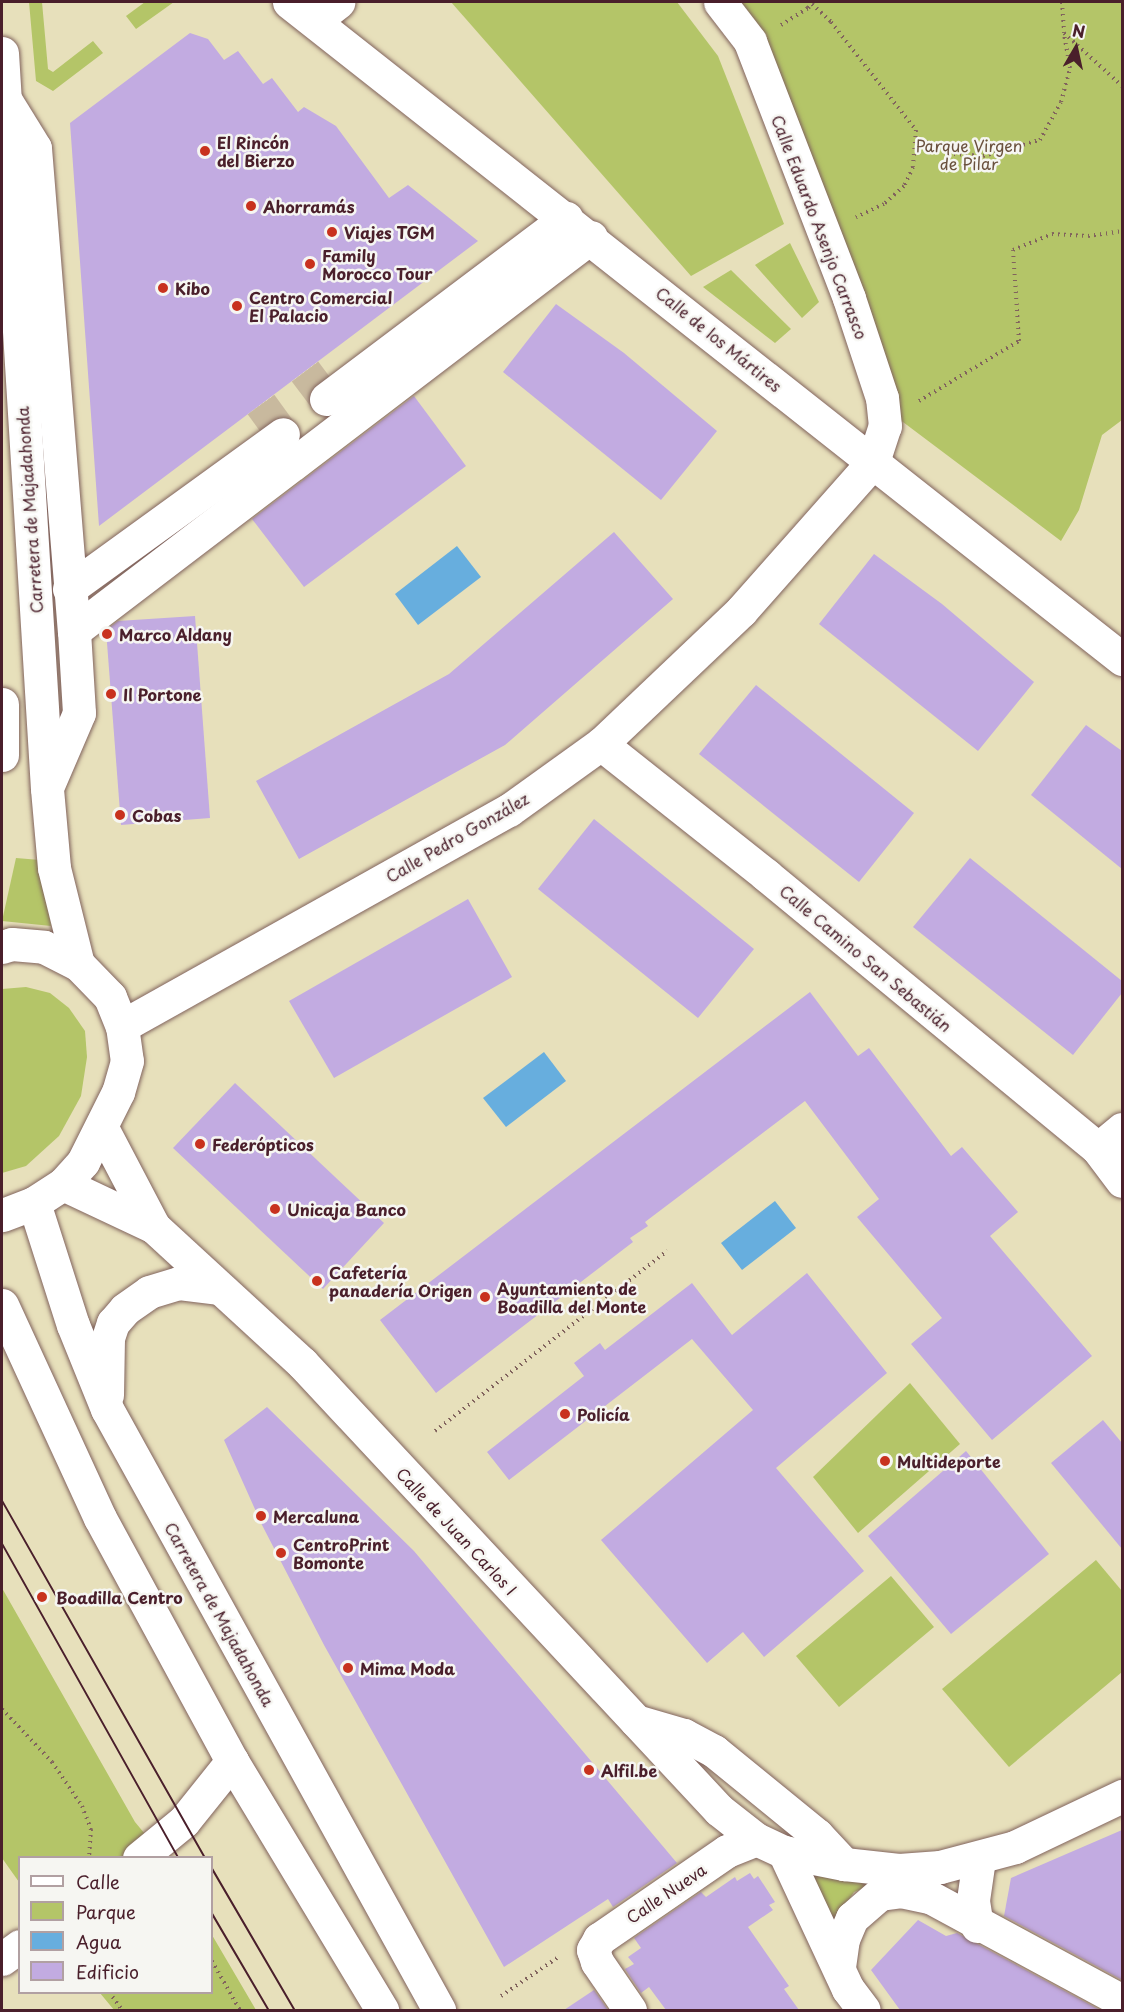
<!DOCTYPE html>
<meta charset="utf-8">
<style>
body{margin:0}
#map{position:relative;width:1124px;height:2012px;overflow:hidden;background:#e7e0bb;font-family:"Playpen Sans",sans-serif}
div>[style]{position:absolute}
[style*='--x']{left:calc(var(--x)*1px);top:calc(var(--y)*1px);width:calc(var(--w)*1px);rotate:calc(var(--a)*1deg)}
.green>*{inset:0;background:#b4c568}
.water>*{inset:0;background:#67aede}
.building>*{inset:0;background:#c2abe1}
.minor-tunnel>*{height:33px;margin-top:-16.5px;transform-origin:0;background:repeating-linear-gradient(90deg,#c8b99e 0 33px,transparent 0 49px)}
.path>*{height:4px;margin-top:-2px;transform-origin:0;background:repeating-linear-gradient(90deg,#81635d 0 1.5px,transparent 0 6px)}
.roads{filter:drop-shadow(0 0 2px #81635d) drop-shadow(0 0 2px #81635d)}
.minor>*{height:33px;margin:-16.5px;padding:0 16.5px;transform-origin:16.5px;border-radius:16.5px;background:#fff}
.tram>*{height:1.5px;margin:-0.75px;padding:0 0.75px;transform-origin:0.75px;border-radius:0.75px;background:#4a1f2b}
.dots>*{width:16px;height:16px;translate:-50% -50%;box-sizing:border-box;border:3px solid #f6f6f2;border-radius:50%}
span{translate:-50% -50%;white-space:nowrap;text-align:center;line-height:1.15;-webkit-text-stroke:5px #f6f6f2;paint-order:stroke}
.poi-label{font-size:16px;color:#4a1f2b;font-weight:700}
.left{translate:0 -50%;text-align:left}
.park-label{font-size:16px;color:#6a513d}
.street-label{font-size:16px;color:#4a1f2b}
.frame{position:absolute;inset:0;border:3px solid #4a1f2b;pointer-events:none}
.legend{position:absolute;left:18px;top:1856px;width:195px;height:138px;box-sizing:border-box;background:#f6f6f2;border:2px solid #b1a0a2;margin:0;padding:8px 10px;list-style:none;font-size:18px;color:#4a1f2b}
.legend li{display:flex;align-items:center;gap:12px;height:30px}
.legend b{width:30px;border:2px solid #b1a0a2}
.north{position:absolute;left:1046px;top:18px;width:60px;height:60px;-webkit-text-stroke:4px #f6f6f2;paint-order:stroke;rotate:9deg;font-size:16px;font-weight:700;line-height:24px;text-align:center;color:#4a1f2b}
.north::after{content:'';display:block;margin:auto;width:21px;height:27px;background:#4a1f2b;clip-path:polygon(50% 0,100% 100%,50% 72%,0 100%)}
</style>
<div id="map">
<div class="green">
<div style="clip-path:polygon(29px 2px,42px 2px,48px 69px,53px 72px,93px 41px,103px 53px,53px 91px,36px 81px)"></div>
<div style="clip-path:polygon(145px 2px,174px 2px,136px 29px,126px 16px)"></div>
<div style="clip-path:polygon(451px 2px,677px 2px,718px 56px,784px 224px,691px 276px)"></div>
<div style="clip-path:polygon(734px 2px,1122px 2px,1122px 420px,1102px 435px,1079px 510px,1061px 541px,895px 416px)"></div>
<div style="clip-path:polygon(790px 243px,819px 302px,802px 318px,755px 265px)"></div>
<div style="clip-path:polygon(731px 270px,791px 329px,775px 343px,703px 287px)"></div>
<div style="clip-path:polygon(16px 858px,40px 860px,51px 926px,2px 921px)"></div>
<div style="clip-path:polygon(26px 987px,50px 993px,69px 1008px,85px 1031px,87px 1057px,81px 1096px,59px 1136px,26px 1166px,2px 1173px,2px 989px)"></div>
<div style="clip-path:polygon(910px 1383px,960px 1444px,858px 1533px,813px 1477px)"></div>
<div style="clip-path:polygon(1096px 1560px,1122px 1591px,1122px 1672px,1009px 1767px,942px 1689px)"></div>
<div style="clip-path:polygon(891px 1576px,934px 1627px,839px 1707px,796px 1656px)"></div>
<div style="clip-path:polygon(2px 1588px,135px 1822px,164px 1857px,20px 1858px,19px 1882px,2px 1858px)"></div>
<div style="clip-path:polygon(803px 1869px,879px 1882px,854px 1892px,829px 1929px)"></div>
<div style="clip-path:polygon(212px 1935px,256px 2010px,114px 2010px,100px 1993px,212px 1992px)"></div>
</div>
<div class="water">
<div style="clip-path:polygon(457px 546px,481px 577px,418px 625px,395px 594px)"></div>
<div style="clip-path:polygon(544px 1052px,566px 1081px,506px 1127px,483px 1098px)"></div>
<div style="clip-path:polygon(775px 1201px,796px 1228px,742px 1270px,721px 1243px)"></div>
</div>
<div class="building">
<div style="clip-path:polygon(190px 33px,208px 39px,224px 60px,238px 51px,263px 84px,272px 78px,298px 112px,304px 107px,336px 126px,389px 198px,408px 185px,478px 241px,99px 526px,70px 123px)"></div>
<div style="clip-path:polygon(556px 304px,624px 353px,717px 431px,661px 500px,503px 372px)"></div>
<div style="clip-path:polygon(414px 396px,466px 466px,304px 587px,252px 519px)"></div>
<div style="clip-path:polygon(614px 532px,673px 599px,505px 745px,299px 859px,256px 781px,449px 674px)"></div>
<div style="clip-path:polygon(874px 554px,942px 604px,1034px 682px,978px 751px,819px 624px)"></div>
<div style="clip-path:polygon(195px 616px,210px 818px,121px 825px,106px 630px,118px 621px)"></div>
<div style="clip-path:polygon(756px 685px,914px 813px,859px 882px,699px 754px)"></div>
<div style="clip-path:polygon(1086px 725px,1122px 751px,1122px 869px,1031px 795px)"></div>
<div style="clip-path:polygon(594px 819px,754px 949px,698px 1018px,538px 889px)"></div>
<div style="clip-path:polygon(970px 858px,1122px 981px,1122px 993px,1073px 1055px,913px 927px)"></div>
<div style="clip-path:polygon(468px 899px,512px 977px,334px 1078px,289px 1001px)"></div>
<div style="clip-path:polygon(810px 992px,858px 1056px,869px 1048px,951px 1156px,962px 1147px,1018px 1212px,990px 1236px,1092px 1356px,992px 1440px,911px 1344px,942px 1318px,857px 1217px,879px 1199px,805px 1101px,645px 1222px,648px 1226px,630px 1238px,633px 1242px,436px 1393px,380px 1320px)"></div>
<div style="clip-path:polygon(235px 1083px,384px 1223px,323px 1289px,173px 1148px)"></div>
<div style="clip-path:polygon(807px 1273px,887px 1373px,776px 1468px,864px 1571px,764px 1657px,743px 1632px,707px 1663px,601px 1540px,753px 1410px,692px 1339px,509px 1480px,487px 1452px,584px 1376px,574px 1363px,600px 1343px,605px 1350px,692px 1283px,732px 1335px)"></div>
<div style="clip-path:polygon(267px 1407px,414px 1551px,677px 1863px,613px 1907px,608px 1899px,504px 1967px,324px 1645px,262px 1525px,224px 1440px)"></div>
<div style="clip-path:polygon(1103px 1420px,1122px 1443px,1122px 1549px,1051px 1463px)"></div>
<div style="clip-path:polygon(966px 1451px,1049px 1554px,951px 1634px,868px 1536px)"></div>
<div style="clip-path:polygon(1122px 1830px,1122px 1980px,1004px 1916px,1011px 1878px)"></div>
<div style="clip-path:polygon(750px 1873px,754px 1879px,758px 1876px,775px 1902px,769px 1905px,773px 1910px,748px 1927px,789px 1986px,784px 1989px,799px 2010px,666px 2010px,649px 1987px,641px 1993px,625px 1969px,634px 1964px,628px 1957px,641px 1948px,634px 1938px,701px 1892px,706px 1897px,735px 1877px,737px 1881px)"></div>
<div style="clip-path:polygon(918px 1920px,946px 1936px,957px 1933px,1100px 2010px,900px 2010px,871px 1970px)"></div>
<div style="clip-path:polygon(594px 1990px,608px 2010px,564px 2010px)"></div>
</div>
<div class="minor-tunnel">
<div style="--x:305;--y:371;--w:35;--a:53"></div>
<div style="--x:261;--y:404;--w:37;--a:54"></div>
</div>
<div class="path">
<div style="--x:1062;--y:2;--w:31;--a:86"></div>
<div style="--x:1064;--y:33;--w:79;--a:42.4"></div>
<div style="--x:808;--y:8;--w:6;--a:-45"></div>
<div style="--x:812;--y:4;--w:26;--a:43"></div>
<div style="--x:831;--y:22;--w:137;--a:51.8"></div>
<div style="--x:916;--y:130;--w:37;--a:95"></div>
<div style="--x:913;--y:167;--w:21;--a:115"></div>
<div style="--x:904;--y:186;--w:27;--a:138"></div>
<div style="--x:884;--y:204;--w:31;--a:155"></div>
<div style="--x:781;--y:25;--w:32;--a:-32"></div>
<div style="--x:808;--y:8;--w:6;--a:-72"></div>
<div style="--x:919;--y:142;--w:3;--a:-45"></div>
<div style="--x:921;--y:140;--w:36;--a:23"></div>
<div style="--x:954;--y:154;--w:29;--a:4"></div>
<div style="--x:983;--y:156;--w:59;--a:-15.7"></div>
<div style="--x:1040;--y:140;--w:43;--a:-61.1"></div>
<div style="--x:1061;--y:102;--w:35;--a:-75"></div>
<div style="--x:1070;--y:68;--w:36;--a:-100"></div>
<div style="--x:919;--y:401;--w:117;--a:-31"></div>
<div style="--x:1019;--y:341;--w:91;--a:-93.8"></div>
<div style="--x:1013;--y:250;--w:42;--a:-22.3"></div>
<div style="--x:1052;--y:234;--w:36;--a:3"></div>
<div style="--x:1088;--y:236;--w:34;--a:-8"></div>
<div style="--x:435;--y:1431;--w:294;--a:-37.8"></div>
<div style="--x:2;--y:1709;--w:73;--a:46.7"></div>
<div style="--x:52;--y:1762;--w:53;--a:55.7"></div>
<div style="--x:82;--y:1806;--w:25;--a:69"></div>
<div style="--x:91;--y:1829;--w:29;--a:94"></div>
<div style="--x:212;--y:1961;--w:56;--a:60.3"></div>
<div style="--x:109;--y:1992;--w:22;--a:54"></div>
<div style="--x:501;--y:1996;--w:71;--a:-34.1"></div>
</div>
<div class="roads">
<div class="minor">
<div style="--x:289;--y:2;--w:1061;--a:38.26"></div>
<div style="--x:314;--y:21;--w:31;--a:-38"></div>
<div style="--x:2;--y:53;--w:737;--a:86.5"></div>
<div style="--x:47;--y:789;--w:79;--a:84.9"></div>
<div style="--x:54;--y:868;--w:99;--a:76"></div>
<div style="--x:6;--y:101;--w:55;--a:58.3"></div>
<div style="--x:35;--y:148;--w:485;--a:85.4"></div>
<div style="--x:74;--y:631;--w:82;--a:86.5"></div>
<div style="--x:79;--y:713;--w:76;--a:113.2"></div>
<div style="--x:326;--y:399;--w:301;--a:-37"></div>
<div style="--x:69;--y:589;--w:264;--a:-35.9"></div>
<div style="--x:74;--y:631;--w:650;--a:-37.31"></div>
<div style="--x:2;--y:704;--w:51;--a:90"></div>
<div style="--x:601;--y:744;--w:211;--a:38.4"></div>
<div style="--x:766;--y:875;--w:430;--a:39.5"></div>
<div style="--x:1098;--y:1149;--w:40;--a:53"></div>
<div style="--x:2;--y:947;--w:10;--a:-17"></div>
<div style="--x:12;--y:944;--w:32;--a:5"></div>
<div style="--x:44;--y:947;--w:38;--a:27"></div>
<div style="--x:78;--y:964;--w:46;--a:45.9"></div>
<div style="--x:110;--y:997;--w:31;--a:68"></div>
<div style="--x:122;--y:1026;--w:35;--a:82"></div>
<div style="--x:127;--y:1061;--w:32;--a:106"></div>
<div style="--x:118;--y:1092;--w:78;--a:116.6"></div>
<div style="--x:83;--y:1162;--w:30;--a:132"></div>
<div style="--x:63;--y:1184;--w:35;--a:147"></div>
<div style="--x:34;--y:1203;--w:34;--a:159"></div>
<div style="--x:122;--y:1026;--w:443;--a:-29.2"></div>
<div style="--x:509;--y:810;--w:113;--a:-35.7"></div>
<div style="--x:601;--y:744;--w:193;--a:-43.5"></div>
<div style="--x:741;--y:611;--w:199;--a:-48.5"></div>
<div style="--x:873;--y:462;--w:38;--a:-72"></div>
<div style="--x:885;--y:426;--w:28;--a:-96"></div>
<div style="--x:882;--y:398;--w:105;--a:-108.3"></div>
<div style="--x:849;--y:298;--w:275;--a:-111.1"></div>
<div style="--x:750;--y:41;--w:49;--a:-127.6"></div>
<div style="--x:102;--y:1128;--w:112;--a:62.3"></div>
<div style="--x:1098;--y:1149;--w:31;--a:-40"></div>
<div style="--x:63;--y:1184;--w:101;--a:25.3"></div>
<div style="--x:154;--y:1227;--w:201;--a:42.6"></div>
<div style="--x:302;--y:1363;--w:611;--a:46.99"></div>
<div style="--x:719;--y:1810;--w:47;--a:38.1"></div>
<div style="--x:756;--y:1839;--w:31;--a:25"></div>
<div style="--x:784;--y:1852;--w:61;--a:11.3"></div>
<div style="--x:844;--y:1864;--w:55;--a:6.2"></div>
<div style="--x:899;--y:1870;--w:41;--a:-4.2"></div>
<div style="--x:940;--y:1867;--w:78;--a:-14.9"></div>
<div style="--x:1015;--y:1847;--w:119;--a:-25.5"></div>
<div style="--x:34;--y:1203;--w:128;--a:72.3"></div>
<div style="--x:73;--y:1325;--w:91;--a:68"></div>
<div style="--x:107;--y:1409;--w:687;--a:61.08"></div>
<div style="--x:2;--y:1305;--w:234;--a:65.3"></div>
<div style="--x:100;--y:1518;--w:277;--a:61.5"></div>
<div style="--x:232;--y:1761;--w:291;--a:58.9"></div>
<div style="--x:107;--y:1395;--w:57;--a:-89"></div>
<div style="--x:108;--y:1338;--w:16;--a:-72"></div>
<div style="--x:113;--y:1323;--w:18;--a:-49"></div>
<div style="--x:125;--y:1309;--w:29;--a:-35"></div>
<div style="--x:149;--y:1292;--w:31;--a:-17"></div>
<div style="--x:179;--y:1283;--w:39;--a:7"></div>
<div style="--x:636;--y:1721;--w:50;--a:16.3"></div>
<div style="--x:684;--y:1735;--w:34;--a:28"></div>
<div style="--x:714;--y:1751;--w:133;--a:39.2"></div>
<div style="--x:817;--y:1835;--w:40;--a:47"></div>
<div style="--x:784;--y:1852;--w:151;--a:65"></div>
<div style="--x:848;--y:1989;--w:26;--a:53"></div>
<div style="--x:139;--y:1858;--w:58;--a:-39.4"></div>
<div style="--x:184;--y:1821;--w:77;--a:-51.3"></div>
<div style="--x:977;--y:1926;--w:26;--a:-99"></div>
<div style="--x:973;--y:1900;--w:41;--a:-81.7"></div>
<div style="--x:2;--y:1959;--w:22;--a:-36"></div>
<div style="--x:839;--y:1967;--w:28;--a:-82"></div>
<div style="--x:843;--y:1939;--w:23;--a:-67"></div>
<div style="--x:852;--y:1918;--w:37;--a:-41"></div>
<div style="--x:880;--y:1894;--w:21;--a:-8"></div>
<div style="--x:901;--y:1891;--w:30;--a:12"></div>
<div style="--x:930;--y:1897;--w:218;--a:28.4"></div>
<div style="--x:630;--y:2010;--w:58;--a:-124.5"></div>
<div style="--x:597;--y:1962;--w:13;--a:-108"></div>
<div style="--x:593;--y:1950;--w:13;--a:-61"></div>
<div style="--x:599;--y:1939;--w:155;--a:-34.5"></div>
<div style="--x:727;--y:1851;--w:31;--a:-22"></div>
</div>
</div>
<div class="tram">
<div style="--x:2;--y:1500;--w:412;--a:60.4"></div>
<div style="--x:2;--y:1543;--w:361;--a:60.7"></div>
<div style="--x:212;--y:1868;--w:164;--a:59.7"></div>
<div style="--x:212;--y:1913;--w:113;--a:59.6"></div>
</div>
<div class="dots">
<div style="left:205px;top:151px;background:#c8321e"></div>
<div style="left:251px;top:206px;background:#c8321e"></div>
<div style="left:332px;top:232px;background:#c8321e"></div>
<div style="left:310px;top:264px;background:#c8321e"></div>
<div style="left:163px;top:288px;background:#c8321e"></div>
<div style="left:237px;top:306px;background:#c8321e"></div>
<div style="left:107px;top:634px;background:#c8321e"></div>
<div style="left:111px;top:694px;background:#c8321e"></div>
<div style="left:120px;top:815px;background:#c8321e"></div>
<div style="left:200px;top:1144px;background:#c8321e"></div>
<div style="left:275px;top:1209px;background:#c8321e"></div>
<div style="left:317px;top:1281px;background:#c8321e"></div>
<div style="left:485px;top:1297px;background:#c8321e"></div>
<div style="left:565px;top:1414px;background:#c8321e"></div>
<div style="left:885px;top:1461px;background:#c8321e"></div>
<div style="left:261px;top:1516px;background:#c8321e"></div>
<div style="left:281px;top:1553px;background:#c8321e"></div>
<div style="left:42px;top:1597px;background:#c8321e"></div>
<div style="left:348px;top:1668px;background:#c8321e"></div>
<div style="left:589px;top:1770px;background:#c8321e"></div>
</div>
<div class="poi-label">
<span class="left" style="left:217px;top:151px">El Rincón<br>del Bierzo</span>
<span class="left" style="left:263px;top:206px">Ahorramás</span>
<span class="left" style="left:344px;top:232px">Viajes TGM</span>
<span class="left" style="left:322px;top:264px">Family<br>Morocco Tour</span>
<span class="left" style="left:175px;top:288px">Kibo</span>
<span class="left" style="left:249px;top:306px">Centro Comercial<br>El Palacio</span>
<span class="left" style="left:119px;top:634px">Marco Aldany</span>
<span class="left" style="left:123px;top:694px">Il Portone</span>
<span class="left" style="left:132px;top:815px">Cobas</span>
<span class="left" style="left:212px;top:1144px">Federópticos</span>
<span class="left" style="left:287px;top:1209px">Unicaja Banco</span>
<span class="left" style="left:329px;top:1281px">Cafetería<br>panadería Origen</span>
<span class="left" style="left:497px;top:1297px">Ayuntamiento de<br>Boadilla del Monte</span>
<span class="left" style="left:577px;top:1414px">Policía</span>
<span class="left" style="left:897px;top:1461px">Multideporte</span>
<span class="left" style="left:273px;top:1516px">Mercaluna</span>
<span class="left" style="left:293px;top:1553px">CentroPrint<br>Bomonte</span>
<span class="left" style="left:56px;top:1597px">Boadilla Centro</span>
<span class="left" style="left:360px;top:1668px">Mima Moda</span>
<span class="left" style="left:601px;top:1770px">Alfil.be</span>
</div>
<div class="park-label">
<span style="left:969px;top:154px">Parque Virgen<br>de Pilar</span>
</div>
<div class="street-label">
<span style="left:820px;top:227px;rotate:69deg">Calle Eduardo Asenjo Carrasco</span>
<span style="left:719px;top:339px;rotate:39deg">Calle de los Mártires</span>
<span style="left:29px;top:510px;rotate:-94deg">Carretera de Majadahonda</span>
<span style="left:457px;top:837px;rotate:-30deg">Calle Pedro González</span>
<span style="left:866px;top:958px;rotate:40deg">Calle Camino San Sebastián</span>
<span style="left:457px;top:1531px;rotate:47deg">Calle de Juan Carlos I</span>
<span style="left:220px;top:1614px;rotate:61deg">Carretera de Majadahonda</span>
<span style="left:666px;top:1893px;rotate:-34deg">Calle Nueva</span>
</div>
<div class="frame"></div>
<ul class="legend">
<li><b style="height:8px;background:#fff"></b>Calle</li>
<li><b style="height:16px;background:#b4c568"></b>Parque</li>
<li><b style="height:16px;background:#67aede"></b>Agua</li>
<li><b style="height:16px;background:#c2abe1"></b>Edificio</li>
</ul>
<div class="north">N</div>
</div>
